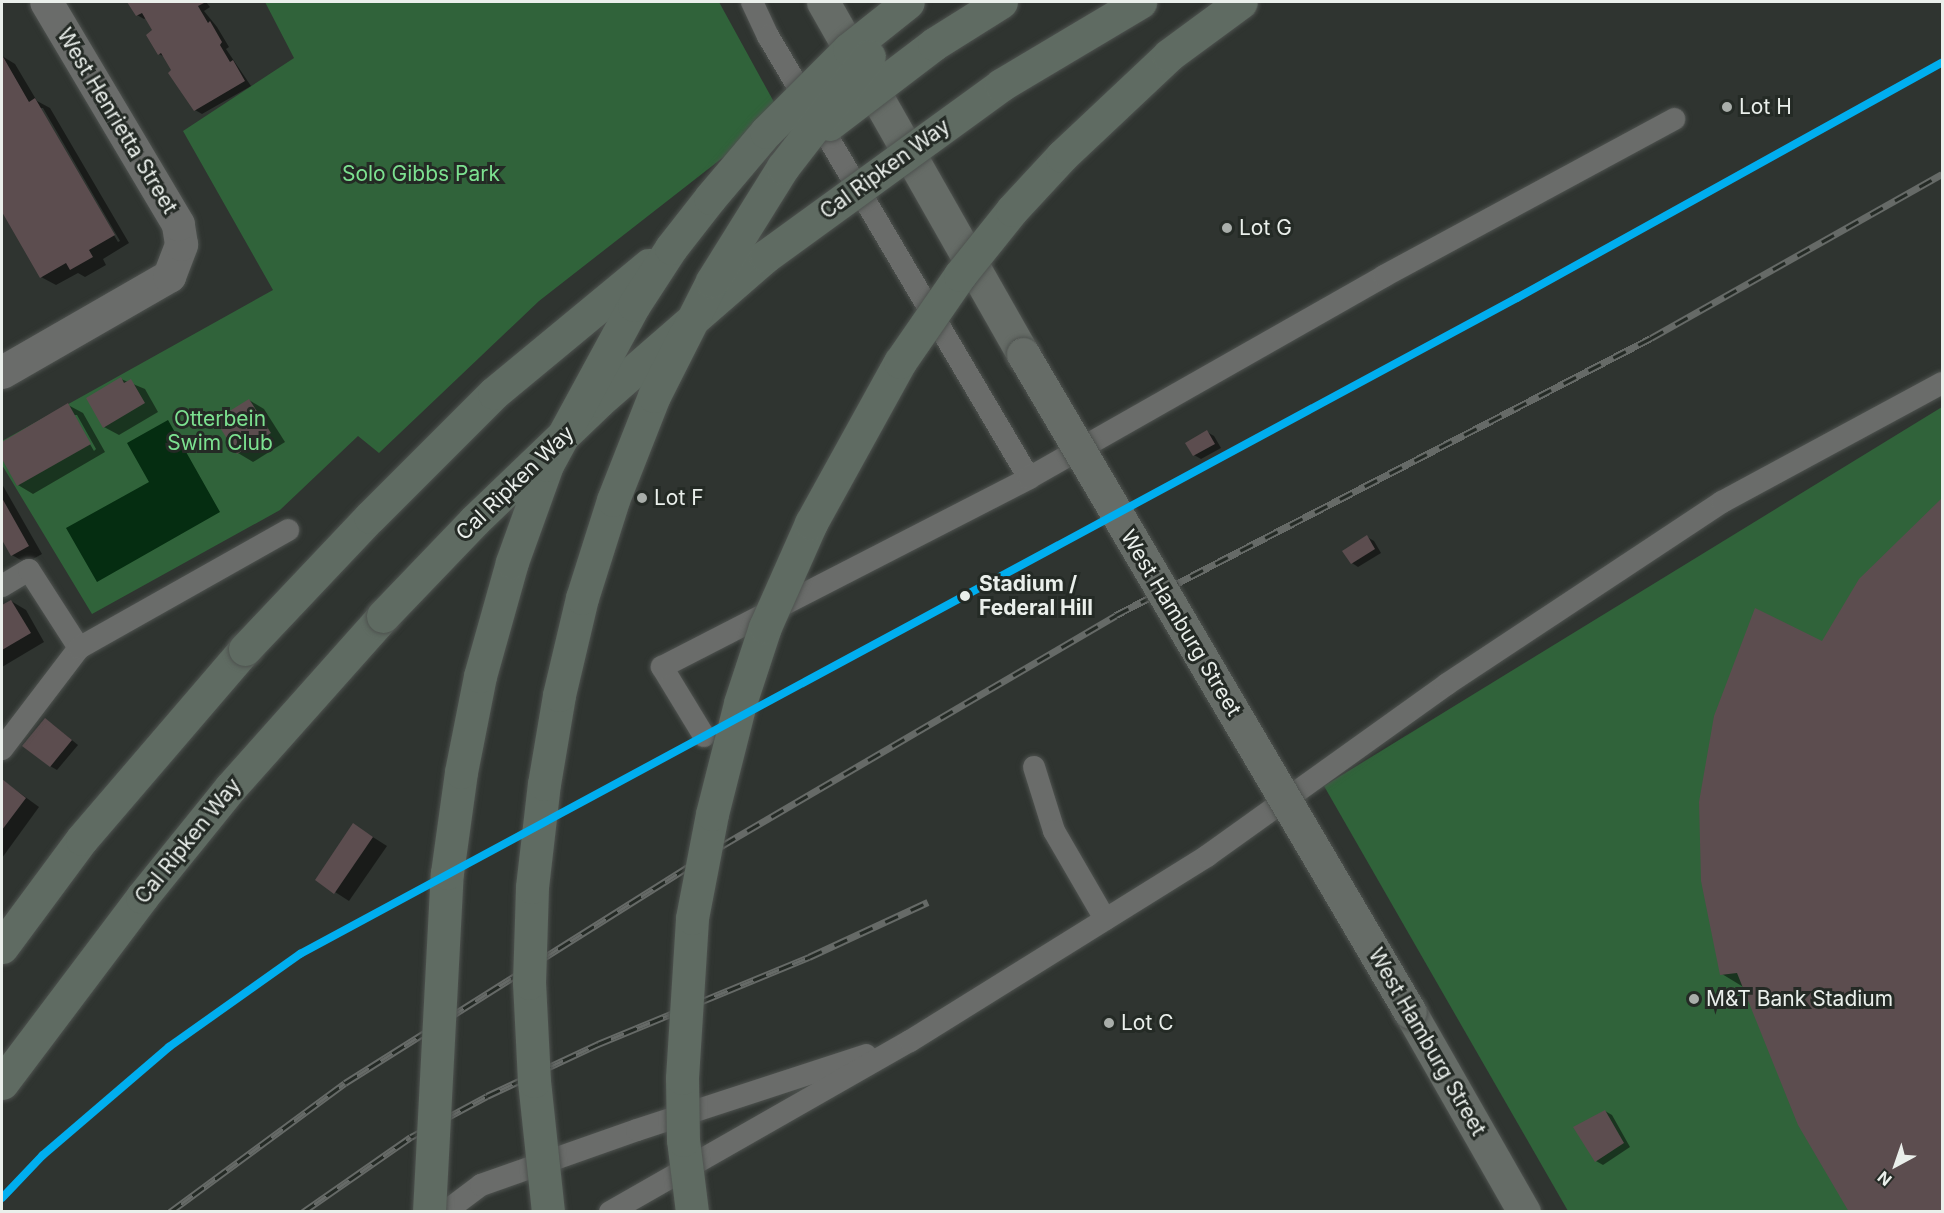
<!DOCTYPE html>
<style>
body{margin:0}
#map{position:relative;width:1944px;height:1213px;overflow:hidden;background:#2f3430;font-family:Inter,sans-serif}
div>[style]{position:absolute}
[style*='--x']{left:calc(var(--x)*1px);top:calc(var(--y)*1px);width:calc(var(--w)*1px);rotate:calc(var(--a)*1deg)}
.green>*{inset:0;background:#30633a}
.water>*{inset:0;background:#052d11}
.shadow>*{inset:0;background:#0007}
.building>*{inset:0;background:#5c4d4f}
.roads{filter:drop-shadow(0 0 2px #4e524f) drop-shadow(0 0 2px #4e524f)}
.lane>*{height:22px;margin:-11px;padding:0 11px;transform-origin:11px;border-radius:11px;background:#6a6c6a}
.street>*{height:33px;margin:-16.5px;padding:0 16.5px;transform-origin:16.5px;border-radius:16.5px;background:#6a6c6a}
.secondary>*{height:33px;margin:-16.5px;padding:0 16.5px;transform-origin:16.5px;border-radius:16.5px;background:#666c67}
.highway>*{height:33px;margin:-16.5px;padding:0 16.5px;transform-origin:16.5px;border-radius:16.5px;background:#5f6b62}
.rail>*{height:7px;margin-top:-3.5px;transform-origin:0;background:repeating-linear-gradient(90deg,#242a25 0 14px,#666a67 0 28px);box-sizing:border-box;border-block:2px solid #666a67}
.bridges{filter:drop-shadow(0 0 2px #4e524f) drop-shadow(0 0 2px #4e524f)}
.secondary-bridge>*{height:33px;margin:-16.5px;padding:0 16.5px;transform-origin:16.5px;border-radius:16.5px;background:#666c67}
.highway-bridge>*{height:33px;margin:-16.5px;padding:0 16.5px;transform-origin:16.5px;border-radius:16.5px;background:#5f6b62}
.rail-1>*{height:8px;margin:-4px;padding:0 4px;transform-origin:4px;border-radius:4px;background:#00aeef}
.dots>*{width:16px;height:16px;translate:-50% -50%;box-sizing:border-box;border:3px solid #242a25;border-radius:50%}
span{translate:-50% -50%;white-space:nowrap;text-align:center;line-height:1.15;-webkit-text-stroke:6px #242a25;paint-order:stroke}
.poi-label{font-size:21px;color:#eaefeb}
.left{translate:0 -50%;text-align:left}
.street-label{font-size:21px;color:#eaefeb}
.park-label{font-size:21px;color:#7ce190}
.stop-label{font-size:21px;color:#eaefeb;font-weight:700}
.frame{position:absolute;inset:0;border:3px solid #eaefeb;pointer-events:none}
.north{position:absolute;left:1866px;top:1135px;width:60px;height:60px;-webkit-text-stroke:4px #242a25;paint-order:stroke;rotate:220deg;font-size:16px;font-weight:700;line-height:24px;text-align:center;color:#eaefeb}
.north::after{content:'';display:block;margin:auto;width:21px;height:27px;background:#eaefeb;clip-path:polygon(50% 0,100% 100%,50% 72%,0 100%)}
</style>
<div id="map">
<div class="green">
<div style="clip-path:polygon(265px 2px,719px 2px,780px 113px,539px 301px,379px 453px,358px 436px,280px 510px,92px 614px,2px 465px,2px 441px,273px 290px,183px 131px,294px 58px)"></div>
<div style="clip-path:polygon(1942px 407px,1942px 1211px,1568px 1211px,1324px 786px)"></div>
</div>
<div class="water">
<div style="clip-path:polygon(168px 420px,220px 512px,97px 582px,66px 528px,149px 482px,127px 443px)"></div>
</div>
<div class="shadow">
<div style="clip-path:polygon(129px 2px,206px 2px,210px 7px,204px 11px,217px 27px,229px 47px,226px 49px,251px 86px,202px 114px,195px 110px,165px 57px,159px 54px,154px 30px,146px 18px,144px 19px,137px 15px)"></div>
<div style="clip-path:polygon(evenodd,2px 56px,15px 64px,37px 101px,50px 108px,129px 243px,103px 259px,106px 265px,85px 277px,78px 273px,56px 285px,41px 277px,2px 209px,2px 56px,39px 108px,43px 108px,120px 241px,118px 242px,39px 108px)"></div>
<div style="clip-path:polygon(121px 379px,145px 389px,158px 412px,119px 435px,104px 427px)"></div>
<div style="clip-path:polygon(249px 400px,264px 409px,285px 442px,253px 462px,238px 453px,217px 420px)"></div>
<div style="clip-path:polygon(evenodd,68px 405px,83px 413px,105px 452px,33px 494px,18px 485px,2px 456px,2px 444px,68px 405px,73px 415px,77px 415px,96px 449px,94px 451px,73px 415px)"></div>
<div style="clip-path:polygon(1207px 432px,1214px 436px,1221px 448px,1201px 459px,1194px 455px)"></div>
<div style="clip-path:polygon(2px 484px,42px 554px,26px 563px,12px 555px,2px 537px)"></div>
<div style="clip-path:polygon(1942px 500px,1942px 1212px,1851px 1212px,1745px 988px,1722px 974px,1822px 643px)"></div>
<div style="clip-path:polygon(1367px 537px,1374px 541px,1381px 553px,1358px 567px,1352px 563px)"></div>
<div style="clip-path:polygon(11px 601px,26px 610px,44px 642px,2px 667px,2px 607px)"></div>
<div style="clip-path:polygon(52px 724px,78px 745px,57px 770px,50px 766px)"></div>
<div style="clip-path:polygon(2px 780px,39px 807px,2px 858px)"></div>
<div style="clip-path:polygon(368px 834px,387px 846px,349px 901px,335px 892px)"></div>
<div style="clip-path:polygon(1605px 1111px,1612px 1115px,1630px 1147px,1603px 1165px,1596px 1161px)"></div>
</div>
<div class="building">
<div style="clip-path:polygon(127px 2px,206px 2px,198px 6px,208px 23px,210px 21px,222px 42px,220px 45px,230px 62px,233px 60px,245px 81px,194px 111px,168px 73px,171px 70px,161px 53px,158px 55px,146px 35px,152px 30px,142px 13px,136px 16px)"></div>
<div style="clip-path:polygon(2px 55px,29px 102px,35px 98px,115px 235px,89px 250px,93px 257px,70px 270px,66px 263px,40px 278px,2px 212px)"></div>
<div style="clip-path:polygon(121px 377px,124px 383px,131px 379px,145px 403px,103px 428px,86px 398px)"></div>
<div style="clip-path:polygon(249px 399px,271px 433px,237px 454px,215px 420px)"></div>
<div style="clip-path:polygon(68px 403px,91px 444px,17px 486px,2px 459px,2px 442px)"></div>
<div style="clip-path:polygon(1207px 430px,1215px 444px,1193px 456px,1185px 443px)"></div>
<div style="clip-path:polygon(2px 498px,29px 546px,11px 556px,2px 540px)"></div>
<div style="clip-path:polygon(1942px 498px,1942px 1212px,1849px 1212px,1798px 1125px,1737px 973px,1720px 975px,1701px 881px,1699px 802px,1714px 716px,1755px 608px,1822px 641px,1859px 579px)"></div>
<div style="clip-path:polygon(1367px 535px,1375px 549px,1351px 564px,1342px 551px)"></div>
<div style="clip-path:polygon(11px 600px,31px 633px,2px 650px,2px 605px)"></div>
<div style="clip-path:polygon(45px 718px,72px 740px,50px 767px,22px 746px)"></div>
<div style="clip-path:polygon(2px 779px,26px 798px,2px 830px)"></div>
<div style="clip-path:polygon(353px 823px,373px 837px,334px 894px,315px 880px)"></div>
<div style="clip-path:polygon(1605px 1110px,1624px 1143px,1595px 1162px,1573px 1127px)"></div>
</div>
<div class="roads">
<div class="lane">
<div style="--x:752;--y:2;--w:38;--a:65"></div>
<div style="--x:768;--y:36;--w:513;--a:59.44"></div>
<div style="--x:2;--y:586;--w:31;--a:-31"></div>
<div style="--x:29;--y:570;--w:93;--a:57.3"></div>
<div style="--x:79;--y:648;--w:127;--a:127.3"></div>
<div style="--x:79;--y:648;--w:240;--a:-29.4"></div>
<div style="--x:704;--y:736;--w:81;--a:-121.3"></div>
<div style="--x:662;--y:667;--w:413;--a:-27.2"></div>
<div style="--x:1029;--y:478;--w:408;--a:-29.6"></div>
<div style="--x:1384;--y:276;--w:330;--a:-28.4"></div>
<div style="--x:1034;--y:767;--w:67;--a:72.6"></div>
<div style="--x:1054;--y:831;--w:102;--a:59.9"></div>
<div style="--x:445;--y:1212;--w:45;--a:-36.9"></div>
<div style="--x:481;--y:1185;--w:165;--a:-19.4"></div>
<div style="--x:637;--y:1130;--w:241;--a:-18.1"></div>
<div style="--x:610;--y:1212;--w:345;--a:-29.7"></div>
<div style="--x:910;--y:1041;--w:350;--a:-31.9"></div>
<div style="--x:1207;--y:856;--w:295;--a:-35.6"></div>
<div style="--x:1447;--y:684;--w:330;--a:-33.5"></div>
<div style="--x:1722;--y:502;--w:250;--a:-28.4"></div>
</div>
<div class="street">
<div style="--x:2;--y:372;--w:193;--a:-29.9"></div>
<div style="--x:169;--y:276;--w:34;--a:-69"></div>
<div style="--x:181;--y:244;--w:20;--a:-99"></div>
<div style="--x:178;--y:224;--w:258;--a:-120.7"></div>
</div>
<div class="secondary">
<div style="--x:823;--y:2;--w:405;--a:60.4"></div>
<div style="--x:1410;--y:1012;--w:230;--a:60.3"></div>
</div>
<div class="highway">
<div style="--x:2;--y:947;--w:134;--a:-53.5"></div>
<div style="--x:82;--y:839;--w:250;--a:-49.4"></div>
<div style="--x:2;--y:1083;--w:233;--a:-53"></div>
<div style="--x:142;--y:897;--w:140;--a:-51.1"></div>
<div style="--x:230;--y:788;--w:230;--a:-48.3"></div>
</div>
</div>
<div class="rail">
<div style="--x:170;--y:1212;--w:217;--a:-36.4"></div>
<div style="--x:345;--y:1083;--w:447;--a:-32.2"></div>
<div style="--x:723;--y:845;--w:455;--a:-30.3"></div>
<div style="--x:1116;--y:615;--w:602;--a:-27.37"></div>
<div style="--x:1651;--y:338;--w:334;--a:-29.4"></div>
<div style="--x:303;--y:1212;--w:131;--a:-34.8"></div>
<div style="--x:411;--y:1137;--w:86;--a:-28.3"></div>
<div style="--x:487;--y:1096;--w:123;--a:-25.1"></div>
<div style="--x:598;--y:1044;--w:228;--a:-22.4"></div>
<div style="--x:809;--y:957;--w:131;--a:-24.8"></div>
</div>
<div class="bridges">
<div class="secondary-bridge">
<div style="--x:1023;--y:354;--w:763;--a:59.54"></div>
</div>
<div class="highway-bridge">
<div style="--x:829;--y:124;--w:132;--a:-37.3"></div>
<div style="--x:934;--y:44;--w:79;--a:-32.1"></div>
<div style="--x:383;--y:616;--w:132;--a:-46.2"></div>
<div style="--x:474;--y:521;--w:173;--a:-43.8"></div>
<div style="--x:599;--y:401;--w:221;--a:-41"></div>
<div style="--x:766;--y:256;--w:291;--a:-36"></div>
<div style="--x:1001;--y:85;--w:162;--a:-30.8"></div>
<div style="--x:245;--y:649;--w:182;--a:-46.6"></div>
<div style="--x:370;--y:517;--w:175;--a:-45"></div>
<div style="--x:494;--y:393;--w:201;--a:-39.6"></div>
<div style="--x:429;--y:1212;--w:339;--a:-87"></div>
<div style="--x:447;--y:873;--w:102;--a:-82.1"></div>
<div style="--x:461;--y:772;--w:98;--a:-78.8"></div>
<div style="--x:480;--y:676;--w:118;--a:-74.3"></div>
<div style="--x:512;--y:562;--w:103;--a:-70.2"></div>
<div style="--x:547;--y:465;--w:182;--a:-61.5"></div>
<div style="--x:634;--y:305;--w:68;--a:-57"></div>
<div style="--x:671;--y:248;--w:63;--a:-52"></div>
<div style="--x:710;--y:198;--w:87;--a:-49.7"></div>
<div style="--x:766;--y:132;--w:117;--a:-45"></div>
<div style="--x:849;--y:49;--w:75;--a:-38.5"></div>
<div style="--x:548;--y:1212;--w:132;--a:-96.1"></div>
<div style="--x:534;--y:1081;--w:98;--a:-92.9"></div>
<div style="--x:529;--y:983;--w:96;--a:-88.2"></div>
<div style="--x:532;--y:887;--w:104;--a:-83.4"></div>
<div style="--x:544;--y:784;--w:90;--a:-80.4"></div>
<div style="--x:559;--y:695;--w:100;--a:-76.7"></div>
<div style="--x:582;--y:598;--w:103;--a:-72.4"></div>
<div style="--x:613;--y:500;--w:112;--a:-68.5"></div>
<div style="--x:654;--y:396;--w:129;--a:-63.2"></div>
<div style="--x:712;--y:281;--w:134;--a:-58.1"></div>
<div style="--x:783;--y:167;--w:140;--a:-52.2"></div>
<div style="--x:692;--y:1212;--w:73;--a:-97.1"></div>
<div style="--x:683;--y:1140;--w:62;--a:-90.9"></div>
<div style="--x:682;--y:1078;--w:160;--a:-86.4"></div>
<div style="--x:692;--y:918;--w:106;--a:-79.1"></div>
<div style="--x:712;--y:814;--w:114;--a:-75.8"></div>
<div style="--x:740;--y:703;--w:80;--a:-71.8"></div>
<div style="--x:765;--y:627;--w:114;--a:-66.1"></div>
<div style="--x:811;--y:523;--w:184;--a:-61.1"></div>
<div style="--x:900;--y:362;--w:106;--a:-55.4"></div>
<div style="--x:960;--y:275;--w:83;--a:-51.3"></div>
<div style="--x:1012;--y:210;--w:74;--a:-47.2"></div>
<div style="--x:1062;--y:156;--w:147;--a:-43.3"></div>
<div style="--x:1169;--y:55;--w:89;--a:-36.4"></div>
</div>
</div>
<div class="rail-1">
<div style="--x:2;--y:1198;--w:59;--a:-46.4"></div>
<div style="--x:43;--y:1155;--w:166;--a:-40.6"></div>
<div style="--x:169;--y:1047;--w:161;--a:-35.4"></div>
<div style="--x:300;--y:954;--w:1383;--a:-28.33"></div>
<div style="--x:1517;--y:298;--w:486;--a:-29"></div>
</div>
<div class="dots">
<div style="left:1727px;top:107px;background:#a9aeaa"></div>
<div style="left:1227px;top:228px;background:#a9aeaa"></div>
<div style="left:642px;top:498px;background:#a9aeaa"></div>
<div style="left:965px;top:596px;background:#eaefeb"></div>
<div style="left:1694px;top:999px;background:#a9aeaa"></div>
<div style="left:1109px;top:1023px;background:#a9aeaa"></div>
</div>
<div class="poi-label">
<span class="left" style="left:1739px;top:107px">Lot H</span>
<span class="left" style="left:1239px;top:228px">Lot G</span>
<span class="left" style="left:654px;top:498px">Lot F</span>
<span class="left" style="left:1706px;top:999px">M&amp;T Bank Stadium</span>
<span class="left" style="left:1121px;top:1023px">Lot C</span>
</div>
<div class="street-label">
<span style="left:117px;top:121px;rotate:59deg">West Henrietta Street</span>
<span style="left:885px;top:169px;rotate:-36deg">Cal Ripken Way</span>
<span style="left:515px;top:483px;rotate:-44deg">Cal Ripken Way</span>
<span style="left:1181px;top:623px;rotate:59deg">West Hamburg Street</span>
<span style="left:188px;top:841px;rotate:-51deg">Cal Ripken Way</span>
<span style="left:1427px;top:1042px;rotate:60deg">West Hamburg Street</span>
</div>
<div class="park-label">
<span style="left:421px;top:174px">Solo Gibbs Park</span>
<span style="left:220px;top:431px">Otterbein<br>Swim Club</span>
</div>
<div class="stop-label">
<span class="left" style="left:979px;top:596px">Stadium /<br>Federal Hill</span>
</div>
<div class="frame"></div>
<div class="north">N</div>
</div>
